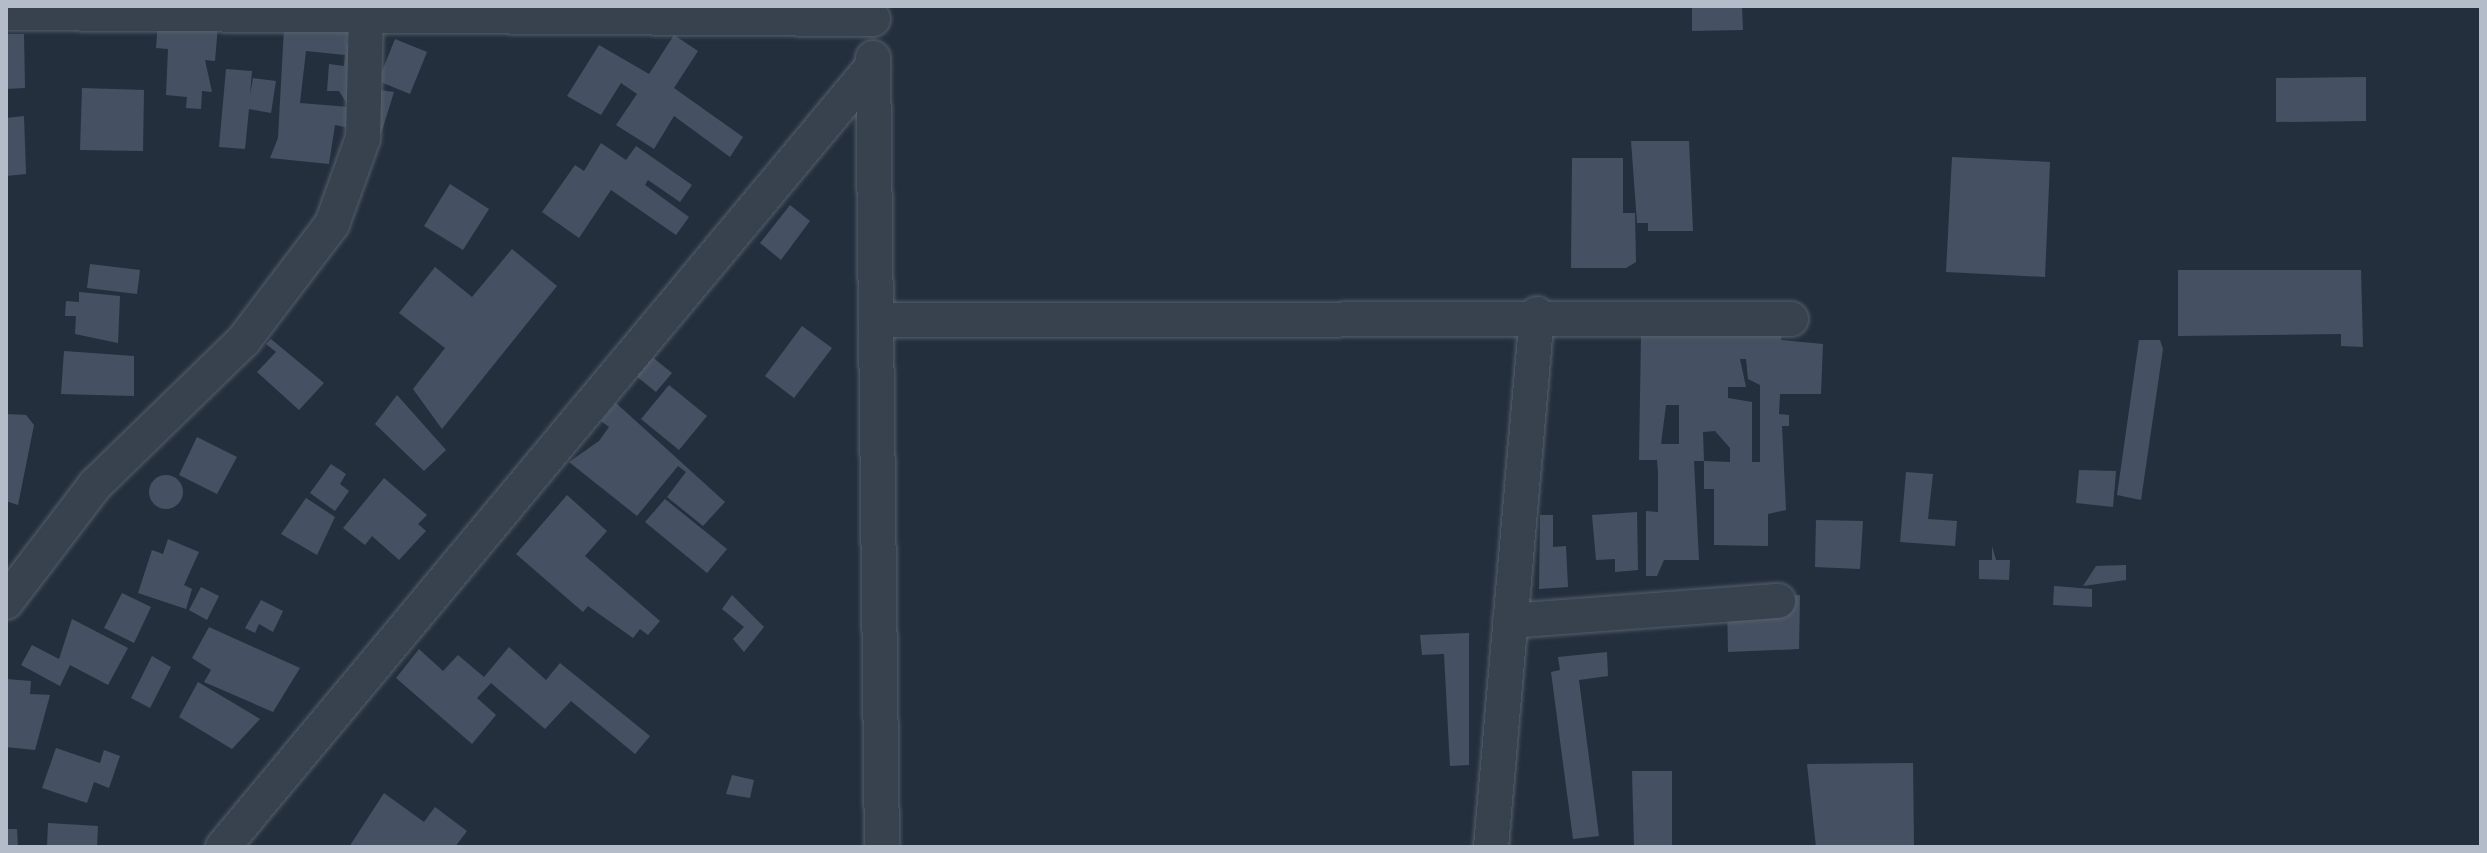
<!DOCTYPE html>
<style>
body{margin:0}
#map{position:relative;width:2487px;height:853px;overflow:hidden;background:#242f3e;font-family:"PT Sans",sans-serif}
div>[style]{position:absolute}
[style*='--x']{left:calc(var(--x)*1px);top:calc(var(--y)*1px);width:calc(var(--w)*1px);rotate:calc(var(--a)*1deg)}
.building>*{inset:0;background:#455162}
.round{border-radius:50%}
.roads{filter:drop-shadow(0 0 2px #565f6c) drop-shadow(0 0 2px #565f6c)}
.street>*{height:34px;margin:-17px;padding:0 17px;transform-origin:17px;border-radius:17px;background:#38414e}
span{translate:-50% -50%;white-space:nowrap;text-align:center;line-height:1.15;-webkit-text-stroke:7px #1d2633;paint-order:stroke}
.frame{position:absolute;inset:0;border:8px solid #b4bcc9;pointer-events:none}
</style>
<div id="map">
<div class="building">
<div style="clip-path:polygon(1692px 6px,1742px 6px,1743px 30px,1692px 31px)"></div>
<div style="clip-path:polygon(158px 21px,218px 25px,215px 61px,205px 60px,212px 92px,202px 91px,201px 109px,186px 108px,187px 97px,166px 95px,168px 49px,156px 48px)"></div>
<div style="clip-path:polygon(evenodd,284px 28px,348px 28px,347px 44px,356px 45px,373px 89px,394px 92px,381px 134px,335px 125px,329px 164px,270px 158px,278px 138px,284px 28px,306px 51px,345px 55px,344px 66px,329px 64px,327px 91px,339px 91px,349px 107px,300px 103px,306px 51px)"></div>
<div style="clip-path:polygon(6px 34px,24px 34px,25px 88px,6px 89px)"></div>
<div style="clip-path:polygon(674px 35px,698px 51px,674px 88px,743px 137px,730px 157px,674px 116px,654px 149px,616px 125px,637px 94px,621px 83px,601px 115px,567px 96px,599px 45px,649px 74px)"></div>
<div style="clip-path:polygon(395px 39px,427px 52px,410px 94px,378px 81px)"></div>
<div style="clip-path:polygon(226px 69px,252px 71px,250px 95px,253px 78px,276px 81px,271px 113px,249px 109px,245px 149px,219px 147px)"></div>
<div style="clip-path:polygon(2366px 77px,2366px 121px,2276px 122px,2276px 78px)"></div>
<div style="clip-path:polygon(82px 88px,144px 90px,143px 151px,80px 150px)"></div>
<div style="clip-path:polygon(24px 116px,26px 174px,6px 176px,6px 118px)"></div>
<div style="clip-path:polygon(1631px 141px,1689px 141px,1693px 231px,1648px 231px,1648px 223px,1637px 223px)"></div>
<div style="clip-path:polygon(601px 143px,626px 160px,636px 146px,692px 185px,680px 202px,648px 180px,645px 185px,689px 217px,676px 235px,611px 190px,579px 238px,542px 212px,575px 165px,584px 171px)"></div>
<div style="clip-path:polygon(1952px 157px,2050px 162px,2045px 277px,1946px 272px)"></div>
<div style="clip-path:polygon(1572px 158px,1623px 158px,1623px 213px,1635px 213px,1636px 262px,1626px 268px,1571px 268px)"></div>
<div style="clip-path:polygon(450px 184px,489px 209px,463px 250px,424px 226px)"></div>
<div style="clip-path:polygon(790px 205px,810px 221px,781px 260px,760px 243px)"></div>
<div style="clip-path:polygon(512px 249px,557px 286px,442px 429px,413px 389px,445px 348px,399px 313px,435px 267px,472px 297px)"></div>
<div style="clip-path:polygon(90px 264px,140px 270px,137px 294px,87px 288px)"></div>
<div style="clip-path:polygon(2178px 270px,2361px 270px,2363px 347px,2341px 346px,2341px 334px,2178px 336px)"></div>
<div style="clip-path:polygon(79px 292px,120px 296px,118px 343px,75px 334px,76px 316px,65px 316px,66px 301px,79px 302px)"></div>
<div style="clip-path:polygon(802px 326px,832px 348px,794px 398px,765px 376px)"></div>
<div style="clip-path:polygon(evenodd,1782px 331px,1781px 340px,1823px 344px,1821px 394px,1780px 394px,1779px 414px,1789px 415px,1789px 426px,1782px 426px,1786px 510px,1768px 514px,1768px 546px,1714px 545px,1714px 489px,1704px 489px,1704px 461px,1730px 462px,1730px 448px,1715px 431px,1703px 432px,1704px 461px,1694px 461px,1699px 560px,1664px 560px,1657px 576px,1646px 576px,1646px 511px,1658px 512px,1658px 472px,1657px 460px,1639px 460px,1641px 334px,1782px 331px,1740px 359px,1746px 359px,1748px 379px,1760px 385px,1760px 462px,1752px 462px,1752px 402px,1728px 398px,1728px 387px,1746px 387px,1740px 359px,1782px 331px,1666px 405px,1679px 405px,1679px 444px,1661px 444px,1666px 405px)"></div>
<div style="clip-path:polygon(271px 339px,324px 383px,299px 410px,257px 372px,276px 352px,266px 344px)"></div>
<div style="clip-path:polygon(2139px 340px,2160px 340px,2163px 349px,2141px 500px,2117px 495px)"></div>
<div style="clip-path:polygon(64px 351px,134px 356px,134px 396px,61px 394px)"></div>
<div style="clip-path:polygon(651px 356px,672px 373px,656px 392px,636px 376px)"></div>
<div style="clip-path:polygon(669px 385px,707px 416px,679px 450px,641px 419px)"></div>
<div style="clip-path:polygon(397px 395px,446px 450px,424px 471px,375px 424px)"></div>
<div style="clip-path:polygon(616px 403px,725px 502px,703px 526px,667px 497px,686px 472px,678px 466px,637px 516px,569px 462px,599px 441px,609px 427px,601px 421px)"></div>
<div style="clip-path:polygon(6px 414px,26px 415px,34px 425px,18px 505px,6px 501px)"></div>
<div style="clip-path:polygon(197px 437px,237px 457px,217px 494px,179px 475px)"></div>
<div style="clip-path:polygon(331px 464px,346px 474px,340px 484px,349px 491px,335px 511px,310px 493px)"></div>
<div style="clip-path:polygon(2079px 470px,2116px 471px,2113px 507px,2076px 503px)"></div>
<div style="clip-path:polygon(1906px 472px,1933px 474px,1928px 519px,1957px 521px,1955px 546px,1900px 542px)"></div>
<div class="round" style="left:149px;top:475px;width:34px;height:34px"></div>
<div style="clip-path:polygon(384px 478px,427px 515px,418px 524px,426px 531px,399px 560px,372px 536px,365px 545px,343px 528px)"></div>
<div style="clip-path:polygon(567px 495px,607px 531px,585px 556px,660px 621px,648px 635px,640px 629px,633px 638px,588px 606px,583px 612px,516px 554px)"></div>
<div style="clip-path:polygon(306px 498px,335px 517px,317px 555px,281px 534px)"></div>
<div style="clip-path:polygon(665px 499px,727px 549px,707px 573px,645px 522px)"></div>
<div style="clip-path:polygon(1637px 512px,1638px 570px,1615px 572px,1615px 559px,1596px 560px,1592px 515px)"></div>
<div style="clip-path:polygon(1540px 515px,1553px 515px,1553px 547px,1566px 546px,1568px 587px,1539px 589px)"></div>
<div style="clip-path:polygon(1816px 520px,1863px 521px,1860px 569px,1815px 567px)"></div>
<div style="clip-path:polygon(168px 539px,199px 552px,184px 585px,192px 589px,186px 609px,138px 593px,152px 550px,163px 554px)"></div>
<div style="clip-path:polygon(1992px 546px,1996px 560px,2010px 560px,2009px 580px,1979px 579px,1979px 560px,1992px 560px)"></div>
<div style="clip-path:polygon(2126px 565px,2126px 580px,2083px 586px,2096px 566px)"></div>
<div style="clip-path:polygon(2054px 586px,2092px 589px,2092px 607px,2053px 605px)"></div>
<div style="clip-path:polygon(201px 587px,219px 596px,207px 620px,189px 610px)"></div>
<div style="clip-path:polygon(122px 593px,151px 607px,134px 643px,104px 628px)"></div>
<div style="clip-path:polygon(732px 595px,764px 627px,744px 652px,733px 639px,744px 627px,722px 609px)"></div>
<div style="clip-path:polygon(1800px 595px,1799px 649px,1728px 652px,1727px 598px)"></div>
<div style="clip-path:polygon(261px 600px,283px 611px,273px 632px,259px 624px,255px 633px,245px 628px)"></div>
<div style="clip-path:polygon(72px 619px,128px 648px,108px 685px,70px 665px,60px 686px,21px 665px,32px 645px,59px 659px)"></div>
<div style="clip-path:polygon(209px 627px,300px 668px,273px 712px,204px 682px,211px 670px,192px 658px)"></div>
<div style="clip-path:polygon(1469px 633px,1469px 765px,1450px 766px,1444px 654px,1422px 655px,1420px 635px)"></div>
<div style="clip-path:polygon(509px 647px,546px 680px,560px 663px,650px 736px,635px 754px,571px 701px,545px 729px,491px 683px,477px 698px,496px 715px,472px 744px,396px 678px,419px 649px,443px 671px,458px 655px,484px 677px)"></div>
<div style="clip-path:polygon(1607px 652px,1608px 676px,1579px 680px,1599px 836px,1573px 839px,1551px 672px,1560px 670px,1558px 657px)"></div>
<div style="clip-path:polygon(152px 656px,171px 667px,150px 708px,131px 698px)"></div>
<div style="clip-path:polygon(6px 679px,31px 681px,30px 694px,50px 695px,35px 750px,6px 747px)"></div>
<div style="clip-path:polygon(198px 682px,260px 719px,232px 749px,179px 717px)"></div>
<div style="clip-path:polygon(56px 748px,100px 763px,104px 750px,120px 756px,109px 788px,94px 782px,87px 803px,42px 788px)"></div>
<div style="clip-path:polygon(1913px 763px,1914px 847px,1816px 847px,1807px 764px)"></div>
<div style="clip-path:polygon(1632px 771px,1672px 771px,1672px 847px,1634px 847px)"></div>
<div style="clip-path:polygon(732px 775px,754px 780px,750px 798px,726px 794px)"></div>
<div style="clip-path:polygon(384px 793px,424px 822px,435px 807px,467px 831px,455px 847px,349px 847px)"></div>
<div style="clip-path:polygon(48px 823px,98px 826px,97px 847px,47px 847px)"></div>
<div style="clip-path:polygon(6px 829px,17px 829px,18px 847px,6px 847px)"></div>
</div>
<div class="roads">
<div class="street">
<div style="--x:6;--y:13;--w:867;--a:0.4"></div>
<div style="--x:873;--y:58;--w:789;--a:89.35"></div>
<div style="--x:876;--y:320;--w:915;--a:-0.06"></div>
<div style="--x:6;--y:602;--w:147;--a:-52.7"></div>
<div style="--x:95;--y:485;--w:208;--a:-44.2"></div>
<div style="--x:244;--y:340;--w:146;--a:-52.8"></div>
<div style="--x:332;--y:224;--w:91;--a:-70.2"></div>
<div style="--x:363;--y:138;--w:123;--a:-88.6"></div>
<div style="--x:1510;--y:621;--w:269;--a:-4.3"></div>
<div style="--x:223;--y:847;--w:1016;--a:-50.23"></div>
<div style="--x:1491;--y:847;--w:535;--a:-85.07"></div>
</div>
</div>
<div class="frame"></div>
</div>
